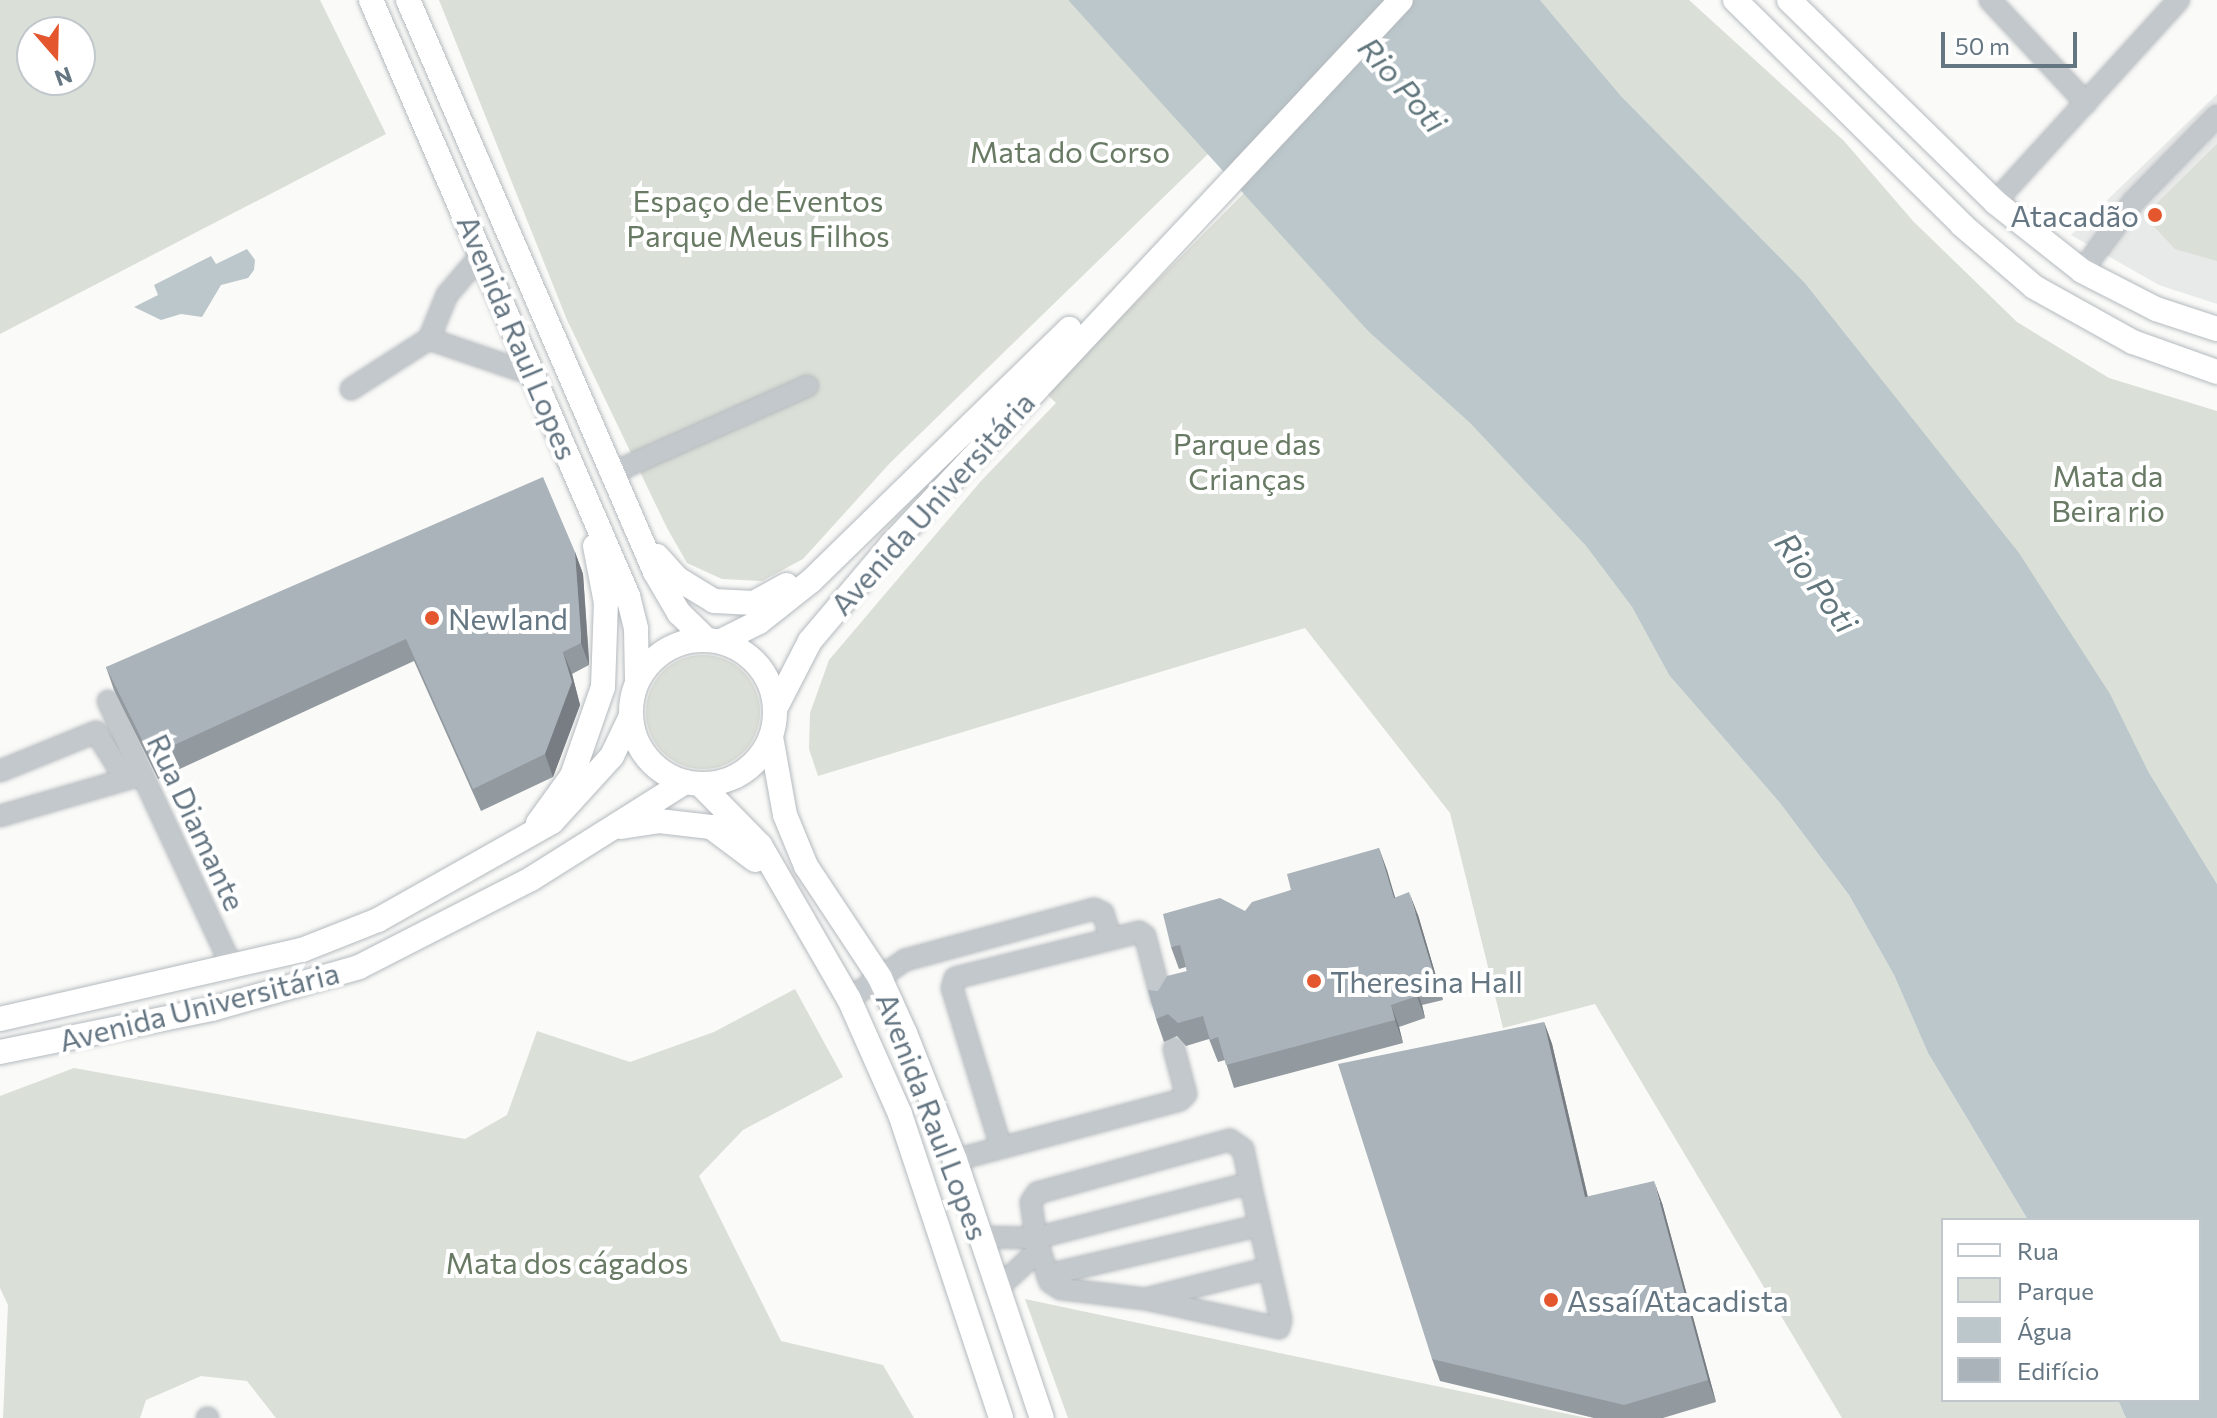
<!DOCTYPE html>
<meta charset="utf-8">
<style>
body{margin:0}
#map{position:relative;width:2217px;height:1418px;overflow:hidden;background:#fafaf8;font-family:Commissioner,sans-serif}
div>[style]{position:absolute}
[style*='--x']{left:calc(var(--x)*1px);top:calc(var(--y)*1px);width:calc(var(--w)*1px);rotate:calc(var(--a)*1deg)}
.built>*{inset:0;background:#e8e9e9}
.green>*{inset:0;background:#dadfd7}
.round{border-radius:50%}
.water>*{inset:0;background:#bbc7cb}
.roads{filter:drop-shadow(0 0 2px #b5babe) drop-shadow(0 0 2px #b5babe)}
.minor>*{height:20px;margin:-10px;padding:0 10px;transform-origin:10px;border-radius:10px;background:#c3c8cc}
.major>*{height:24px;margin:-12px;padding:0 12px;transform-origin:12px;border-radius:12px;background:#fff}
.major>.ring{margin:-12px;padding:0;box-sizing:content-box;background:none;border:24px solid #fff;border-radius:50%}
.wall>*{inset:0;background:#929a9f}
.shaded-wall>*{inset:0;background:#777d82}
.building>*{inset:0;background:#aab3b9}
.dots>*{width:22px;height:22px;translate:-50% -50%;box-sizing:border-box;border:4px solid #fff;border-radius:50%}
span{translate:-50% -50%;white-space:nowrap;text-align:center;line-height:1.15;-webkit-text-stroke:8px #fff;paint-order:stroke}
.park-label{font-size:30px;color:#687a64}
.poi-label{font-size:30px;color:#657683}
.right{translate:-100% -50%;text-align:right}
.left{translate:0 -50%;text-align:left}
.street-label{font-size:30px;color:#657683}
.water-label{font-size:32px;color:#60757c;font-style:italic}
.legend{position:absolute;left:1941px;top:1218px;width:260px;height:184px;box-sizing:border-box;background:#fff;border:2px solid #c1c8cd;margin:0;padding:10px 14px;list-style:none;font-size:24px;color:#657683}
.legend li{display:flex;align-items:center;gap:16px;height:40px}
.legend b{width:40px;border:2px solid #c1c8cd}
.north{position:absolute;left:16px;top:16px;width:80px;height:80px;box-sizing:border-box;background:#fff;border:2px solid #c1c8cd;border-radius:50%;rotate:160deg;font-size:22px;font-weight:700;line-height:32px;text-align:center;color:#657683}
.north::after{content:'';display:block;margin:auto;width:28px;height:36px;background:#e4572e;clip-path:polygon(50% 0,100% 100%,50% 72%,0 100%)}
.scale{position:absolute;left:1941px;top:32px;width:136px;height:36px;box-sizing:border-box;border:4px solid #657683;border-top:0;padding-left:10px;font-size:24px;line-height:28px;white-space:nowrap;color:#657683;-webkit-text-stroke:6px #fff;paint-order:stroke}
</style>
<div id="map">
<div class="built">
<div style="clip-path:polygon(2217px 94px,2217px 304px,2159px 285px,2071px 235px)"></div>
</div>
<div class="green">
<div style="clip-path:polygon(evenodd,0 0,320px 0,386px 134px,0 334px,0 0,32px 32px,80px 32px,80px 80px,32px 80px,32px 32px)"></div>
<div style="clip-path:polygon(439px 0,1068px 0,1209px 153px,890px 463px,803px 559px,762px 581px,722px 579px,687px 563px,667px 528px,567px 320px)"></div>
<div style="clip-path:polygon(1540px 0,1689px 0,1844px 141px,1913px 221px,2017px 322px,2109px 378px,2217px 411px,2217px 884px,2148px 771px,2109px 694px,2018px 553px,1805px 283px,1621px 96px)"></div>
<div style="clip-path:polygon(2217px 144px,2217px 261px,2175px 249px,2148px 220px,2156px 204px)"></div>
<div style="clip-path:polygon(1246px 191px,1369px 332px,1470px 423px,1586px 546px,1632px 607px,1669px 675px,1780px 803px,1849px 895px,1894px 975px,1928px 1053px,2028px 1220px,1943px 1220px,1943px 1400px,2118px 1400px,2126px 1418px,1842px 1418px,1595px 1004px,1503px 1028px,1450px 813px,1305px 628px,818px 776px,809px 749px,810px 713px,829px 660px,981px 481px,1056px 403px,1046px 393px)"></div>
<div class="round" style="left:646px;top:655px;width:114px;height:114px"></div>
<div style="clip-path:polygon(795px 989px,843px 1077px,743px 1130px,699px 1176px,781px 1341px,883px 1365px,914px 1418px,276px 1418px,247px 1381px,201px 1376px,146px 1400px,140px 1418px,3px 1418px,8px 1305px,0 1288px,0 1096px,74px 1068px,465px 1139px,507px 1115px,537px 1031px,630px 1062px,714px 1032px)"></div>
<div style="clip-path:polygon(1025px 1299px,1587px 1418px,1068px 1418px)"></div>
</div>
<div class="water">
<div style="clip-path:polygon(1068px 0,1540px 0,1621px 96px,1805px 283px,2019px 553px,2110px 694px,2148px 771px,2217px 884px,2217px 1418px,2126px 1418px,2118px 1400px,2199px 1400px,2199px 1220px,2028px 1220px,1928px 1053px,1894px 975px,1849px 895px,1780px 803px,1669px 675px,1632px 607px,1586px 546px,1470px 423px,1369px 332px)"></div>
<div style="clip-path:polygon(247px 249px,255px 260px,254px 270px,248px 278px,221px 285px,202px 317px,181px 314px,161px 320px,134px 307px,158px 295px,154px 285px,211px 256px,216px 264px)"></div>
</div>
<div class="roads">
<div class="minor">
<div style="--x:1990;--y:0;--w:141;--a:47"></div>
<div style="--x:1995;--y:202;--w:273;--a:-47.7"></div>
<div style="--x:2082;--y:271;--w:86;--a:-53.5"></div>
<div style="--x:2133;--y:202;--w:120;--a:-45.7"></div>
<div style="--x:429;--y:339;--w:111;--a:18.9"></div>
<div style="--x:351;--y:389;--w:93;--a:-32.7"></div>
<div style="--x:429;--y:339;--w:48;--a:-67.8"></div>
<div style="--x:447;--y:295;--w:54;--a:-49.5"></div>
<div style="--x:612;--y:473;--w:214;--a:-24"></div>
<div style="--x:108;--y:701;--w:293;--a:65"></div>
<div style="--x:0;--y:771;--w:104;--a:-22.1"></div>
<div style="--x:96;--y:732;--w:53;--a:58.1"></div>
<div style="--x:0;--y:816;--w:140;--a:-16.2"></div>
<div style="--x:849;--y:999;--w:68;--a:-34.9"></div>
<div style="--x:905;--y:960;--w:196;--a:-15.1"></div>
<div style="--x:1094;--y:909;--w:10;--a:24"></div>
<div style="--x:1103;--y:913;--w:27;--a:73"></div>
<div style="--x:1001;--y:1147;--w:166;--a:-107.1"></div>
<div style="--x:952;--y:988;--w:10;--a:-73"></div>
<div style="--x:955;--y:978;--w:190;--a:-14"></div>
<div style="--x:1139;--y:932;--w:7;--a:34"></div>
<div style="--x:1145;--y:936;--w:67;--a:75.3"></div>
<div style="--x:955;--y:1160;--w:233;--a:-14.9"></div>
<div style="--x:1180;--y:1100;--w:8;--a:-45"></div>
<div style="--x:1186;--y:1094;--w:47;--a:-104.9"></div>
<div style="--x:1250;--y:1183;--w:140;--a:77.2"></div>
<div style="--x:1281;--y:1320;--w:8;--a:104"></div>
<div style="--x:1279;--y:1328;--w:137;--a:-167.8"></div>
<div style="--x:1145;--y:1299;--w:85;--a:-173.2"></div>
<div style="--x:1061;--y:1289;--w:13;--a:-148"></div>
<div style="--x:1050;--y:1282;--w:46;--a:-107.7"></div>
<div style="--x:1036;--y:1238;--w:221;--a:-14.4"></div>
<div style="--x:981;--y:1237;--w:55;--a:1"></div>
<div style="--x:1036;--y:1238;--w:36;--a:-98"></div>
<div style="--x:1031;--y:1202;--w:11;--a:-56"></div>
<div style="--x:1037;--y:1193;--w:200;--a:-15.4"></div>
<div style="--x:1230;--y:1140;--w:16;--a:35"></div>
<div style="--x:1243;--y:1149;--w:35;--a:78"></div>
<div style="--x:1047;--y:1275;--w:217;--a:-13.1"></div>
<div style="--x:998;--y:1288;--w:56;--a:-42.8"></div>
<div style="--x:1149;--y:1298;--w:124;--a:-14"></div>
<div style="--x:207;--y:1418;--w:1;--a:0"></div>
</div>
<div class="major">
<div style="--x:371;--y:0;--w:649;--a:66.67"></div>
<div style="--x:628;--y:596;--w:34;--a:76"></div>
<div style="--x:636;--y:629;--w:52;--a:88.9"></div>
<div style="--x:408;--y:0;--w:623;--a:66.64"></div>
<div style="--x:655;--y:572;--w:48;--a:59.7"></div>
<div style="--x:679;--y:613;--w:39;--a:44"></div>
<div style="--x:1735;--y:0;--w:320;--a:44.7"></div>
<div style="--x:1962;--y:225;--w:95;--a:40.7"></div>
<div style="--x:2034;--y:287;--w:113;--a:29.1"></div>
<div style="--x:2133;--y:342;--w:89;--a:19.7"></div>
<div style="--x:1789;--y:0;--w:289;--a:44.4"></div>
<div style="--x:1995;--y:202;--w:111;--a:38.4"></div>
<div style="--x:2082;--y:271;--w:83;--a:27.2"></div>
<div style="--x:2156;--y:309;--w:64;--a:18.2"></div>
<div style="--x:657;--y:556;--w:31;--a:48"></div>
<div style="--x:678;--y:579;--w:42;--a:31.4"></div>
<div style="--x:714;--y:601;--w:40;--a:2.9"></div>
<div style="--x:754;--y:603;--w:37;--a:-29"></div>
<div class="ring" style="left:631px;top:640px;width:120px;height:120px"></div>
<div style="--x:721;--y:641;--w:42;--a:-26.6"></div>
<div style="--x:759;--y:622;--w:66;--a:-38.3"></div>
<div style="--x:811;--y:581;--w:361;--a:-44.3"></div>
<div style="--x:775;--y:709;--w:76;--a:-62.8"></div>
<div style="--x:810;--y:641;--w:126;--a:-49.8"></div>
<div style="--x:891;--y:545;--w:746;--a:-46.9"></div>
<div style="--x:771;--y:737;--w:79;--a:79.8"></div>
<div style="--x:785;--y:815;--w:55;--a:67.6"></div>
<div style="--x:806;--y:866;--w:134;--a:56.5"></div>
<div style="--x:880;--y:978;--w:60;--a:65.6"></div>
<div style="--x:905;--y:1033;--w:136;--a:68.5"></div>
<div style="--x:955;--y:1160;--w:272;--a:71.4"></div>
<div style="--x:700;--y:784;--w:86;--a:45.5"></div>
<div style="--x:760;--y:845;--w:178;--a:60"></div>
<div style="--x:849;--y:999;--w:126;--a:66.1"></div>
<div style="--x:900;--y:1114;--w:320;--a:71.6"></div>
<div style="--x:538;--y:823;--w:58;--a:-54.1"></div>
<div style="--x:572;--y:776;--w:94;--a:-70.8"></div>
<div style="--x:603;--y:687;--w:84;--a:-88"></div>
<div style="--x:606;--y:603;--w:58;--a:-100.9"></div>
<div style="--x:621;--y:827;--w:38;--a:-9"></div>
<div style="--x:659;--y:821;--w:52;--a:6.6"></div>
<div style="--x:711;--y:827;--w:55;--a:36.9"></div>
<div style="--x:0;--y:1019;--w:310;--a:-12.9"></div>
<div style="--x:302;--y:950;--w:82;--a:-21.5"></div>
<div style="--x:378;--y:920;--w:200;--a:-29.4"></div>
<div style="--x:552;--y:822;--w:89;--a:-47.7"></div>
<div style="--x:612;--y:756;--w:42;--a:-64.7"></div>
<div style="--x:0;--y:1052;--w:216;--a:-11.5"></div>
<div style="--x:212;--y:1009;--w:153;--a:-15.9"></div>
<div style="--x:359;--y:967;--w:193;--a:-27.1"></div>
<div style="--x:531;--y:879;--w:182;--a:-32.2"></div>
</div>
</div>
<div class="wall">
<div style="clip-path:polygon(575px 552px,583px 574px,589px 657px,589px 665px,572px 674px,580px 705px,553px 777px,481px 811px,414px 661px,158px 779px,114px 690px,106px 667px)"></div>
<div style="clip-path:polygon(1379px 848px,1395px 898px,1418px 915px,1443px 1000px,1422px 1005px,1425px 1018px,1399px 1027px,1403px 1043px,1234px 1088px,1225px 1060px,1218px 1062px,1209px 1039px,1186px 1046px,1177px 1036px,1164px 1042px,1156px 1019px,1158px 991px,1187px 971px,1186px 967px,1179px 969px,1171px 947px)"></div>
<div style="clip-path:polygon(1544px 1022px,1552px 1044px,1588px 1197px,1662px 1203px,1716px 1402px,1663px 1418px,1594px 1418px,1440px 1381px,1432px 1359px)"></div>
</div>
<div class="shaded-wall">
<div style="clip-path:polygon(575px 552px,583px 574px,589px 665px,581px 643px)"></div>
<div style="clip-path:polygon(563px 652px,572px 674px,580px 705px,553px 777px,545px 754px)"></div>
<div style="clip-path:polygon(1379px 848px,1387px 870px,1402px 921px,1394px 898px)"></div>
<div style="clip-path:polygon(1409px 892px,1418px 915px,1443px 1000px,1435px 978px)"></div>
<div style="clip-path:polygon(1414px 983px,1422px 1005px,1425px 1018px,1417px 996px)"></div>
<div style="clip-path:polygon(1391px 1005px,1399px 1027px,1403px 1043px,1395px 1020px)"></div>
<div style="clip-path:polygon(1544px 1022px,1552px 1044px,1593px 1220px,1585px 1197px)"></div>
<div style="clip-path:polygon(1654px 1181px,1662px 1203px,1716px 1402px,1708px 1380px)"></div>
</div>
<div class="building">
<div style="clip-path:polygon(543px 477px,575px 552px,581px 634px,581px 643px,563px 652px,572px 682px,545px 754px,473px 789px,406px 639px,150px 756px,106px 667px)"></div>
<div style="clip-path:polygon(1379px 848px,1394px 898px,1409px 892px,1435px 978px,1414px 983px,1417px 996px,1391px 1005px,1395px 1020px,1226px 1065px,1218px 1037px,1210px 1040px,1203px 1016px,1178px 1023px,1168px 1014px,1156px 1019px,1148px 990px,1158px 991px,1167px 976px,1187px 971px,1180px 945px,1171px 947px,1163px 914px,1220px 898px,1245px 911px,1252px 902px,1291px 890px,1287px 874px)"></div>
<div style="clip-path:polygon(1544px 1022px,1585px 1197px,1654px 1181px,1708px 1380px,1624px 1405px,1432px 1359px,1338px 1064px)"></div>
</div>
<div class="dots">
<div style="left:2155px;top:215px;background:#e4572e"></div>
<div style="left:432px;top:618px;background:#e4572e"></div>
<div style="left:1314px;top:981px;background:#e4572e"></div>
<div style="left:1551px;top:1300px;background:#e4572e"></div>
</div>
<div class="park-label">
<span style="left:1070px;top:151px">Mata do Corso</span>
<span style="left:758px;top:217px">Espaço de Eventos<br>Parque Meus Filhos</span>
<span style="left:1247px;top:460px">Parque das<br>Crianças</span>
<span style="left:2108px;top:492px">Mata da<br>Beira rio</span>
<span style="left:567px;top:1262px">Mata dos cágados</span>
</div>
<div class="poi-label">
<span class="right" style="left:2139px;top:215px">Atacadão</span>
<span class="left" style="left:448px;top:618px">Newland</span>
<span class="left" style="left:1330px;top:981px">Theresina Hall</span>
<span class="left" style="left:1567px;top:1300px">Assaí Atacadista</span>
</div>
<div class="street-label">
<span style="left:518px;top:337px;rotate:67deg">Avenida Raul Lopes</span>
<span style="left:932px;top:503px;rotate:-48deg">Avenida Universitária</span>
<span style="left:197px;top:822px;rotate:65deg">Rua Diamante</span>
<span style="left:199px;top:1006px;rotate:-14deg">Avenida Universitária</span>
<span style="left:933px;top:1116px;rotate:69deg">Avenida Raul Lopes</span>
</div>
<div class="water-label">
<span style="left:1403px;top:84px;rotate:49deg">Rio Poti</span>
<span style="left:1817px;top:582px;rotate:54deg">Rio Poti</span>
</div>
<ul class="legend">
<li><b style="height:10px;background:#fff"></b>Rua</li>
<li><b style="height:22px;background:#dadfd7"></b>Parque</li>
<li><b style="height:22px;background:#bbc7cb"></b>Água</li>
<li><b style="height:22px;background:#aab3b9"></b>Edifício</li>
</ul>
<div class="north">N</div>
<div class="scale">50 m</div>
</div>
